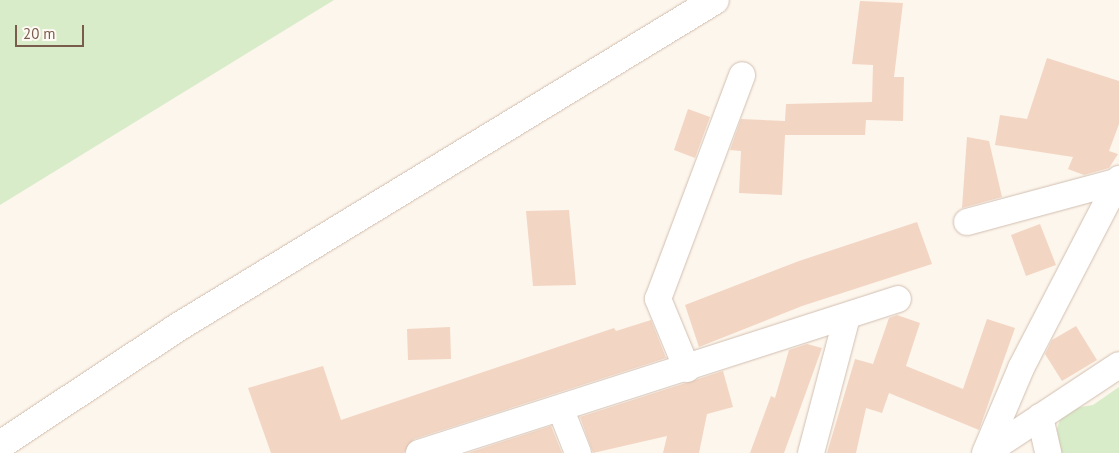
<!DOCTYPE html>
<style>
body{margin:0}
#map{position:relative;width:1119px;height:453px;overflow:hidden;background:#fdf6ec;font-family:"PT Sans",sans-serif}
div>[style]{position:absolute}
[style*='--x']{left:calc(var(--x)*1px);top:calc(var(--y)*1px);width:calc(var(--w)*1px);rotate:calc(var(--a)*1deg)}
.green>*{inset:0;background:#d8ecc9}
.building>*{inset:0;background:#f3d5c3}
.roads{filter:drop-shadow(0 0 1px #d1beb0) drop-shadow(0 0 1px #d1beb0)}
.street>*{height:26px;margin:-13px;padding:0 13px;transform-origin:13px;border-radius:13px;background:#fff}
.secondary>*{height:28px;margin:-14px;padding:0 14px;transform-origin:14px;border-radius:14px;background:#fff}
span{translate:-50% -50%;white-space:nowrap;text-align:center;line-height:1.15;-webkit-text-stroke:4px #fffaf3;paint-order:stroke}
.scale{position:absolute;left:15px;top:25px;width:69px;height:22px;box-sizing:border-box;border:2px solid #7a5c4d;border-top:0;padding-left:6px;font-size:15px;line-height:18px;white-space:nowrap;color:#7a5c4d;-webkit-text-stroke:4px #fffaf3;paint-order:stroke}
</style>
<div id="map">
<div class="green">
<div style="clip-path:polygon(0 0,334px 0,0 205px)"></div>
<div style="clip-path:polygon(1119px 387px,1119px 453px,1061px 453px,1057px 429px,1063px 410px,1093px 405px)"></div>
</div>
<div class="building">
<div style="clip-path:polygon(860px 1px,903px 3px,894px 77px,904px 77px,903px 121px,866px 120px,865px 135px,785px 135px,782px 195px,739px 193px,741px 151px,730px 150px,741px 119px,785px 121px,786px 104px,872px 102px,873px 65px,852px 64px)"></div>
<div style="clip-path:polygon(1047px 58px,1119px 81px,1119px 124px,1109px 151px,1118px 154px,1109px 168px,1084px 175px,1068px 169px,1073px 157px,995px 145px,1000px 115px,1027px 119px)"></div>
<div style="clip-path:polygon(688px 109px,710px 117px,695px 158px,674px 150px)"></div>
<div style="clip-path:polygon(967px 137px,989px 141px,1002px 197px,962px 208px)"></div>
<div style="clip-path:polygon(569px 210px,576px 285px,533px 286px,526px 211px)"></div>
<div style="clip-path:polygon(917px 222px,932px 264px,802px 306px,699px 347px,685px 305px,799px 261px)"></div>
<div style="clip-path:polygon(1040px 224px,1056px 265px,1026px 276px,1011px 235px)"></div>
<div style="clip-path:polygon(897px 315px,920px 323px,906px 366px,963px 389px,987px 319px,1015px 328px,979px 430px,889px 393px,882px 413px,866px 408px,856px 453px,827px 453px,855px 359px,873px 364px,889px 318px)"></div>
<div style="clip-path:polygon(651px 320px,666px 358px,414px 439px,404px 453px,271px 453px,248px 388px,323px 366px,341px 420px,614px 328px,616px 331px)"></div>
<div style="clip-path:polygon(1076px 326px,1097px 360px,1062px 381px,1045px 354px,1052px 340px)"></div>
<div style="clip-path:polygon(450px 327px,451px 359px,408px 360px,407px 329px)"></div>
<div style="clip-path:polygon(807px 344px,822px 348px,784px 453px,750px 453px,771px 396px,775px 398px,789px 350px)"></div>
<div style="clip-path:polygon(723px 371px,733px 407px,707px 414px,699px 453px,663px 453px,667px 436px,593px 453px,580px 417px)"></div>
<div style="clip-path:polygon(551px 426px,562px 453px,468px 453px)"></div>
</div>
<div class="roads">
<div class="street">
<div style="--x:967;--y:222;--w:157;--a:-15.1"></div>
<div style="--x:687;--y:369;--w:76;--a:-112.5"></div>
<div style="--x:658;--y:299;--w:239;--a:-69.4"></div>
<div style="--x:561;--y:410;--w:46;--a:68.4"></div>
<div style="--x:1040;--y:417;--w:37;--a:77"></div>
<div style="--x:419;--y:453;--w:503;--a:-17.82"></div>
<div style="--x:811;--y:453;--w:141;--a:-75.2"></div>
<div style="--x:985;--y:453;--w:92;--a:-67"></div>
<div style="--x:1021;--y:368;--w:213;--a:-62.6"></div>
<div style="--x:986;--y:453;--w:159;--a:-33.5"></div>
</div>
<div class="secondary">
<div style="--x:0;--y:445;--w:210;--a:-33.5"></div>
<div style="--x:175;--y:329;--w:632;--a:-31.35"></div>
</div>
</div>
<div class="scale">20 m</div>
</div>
